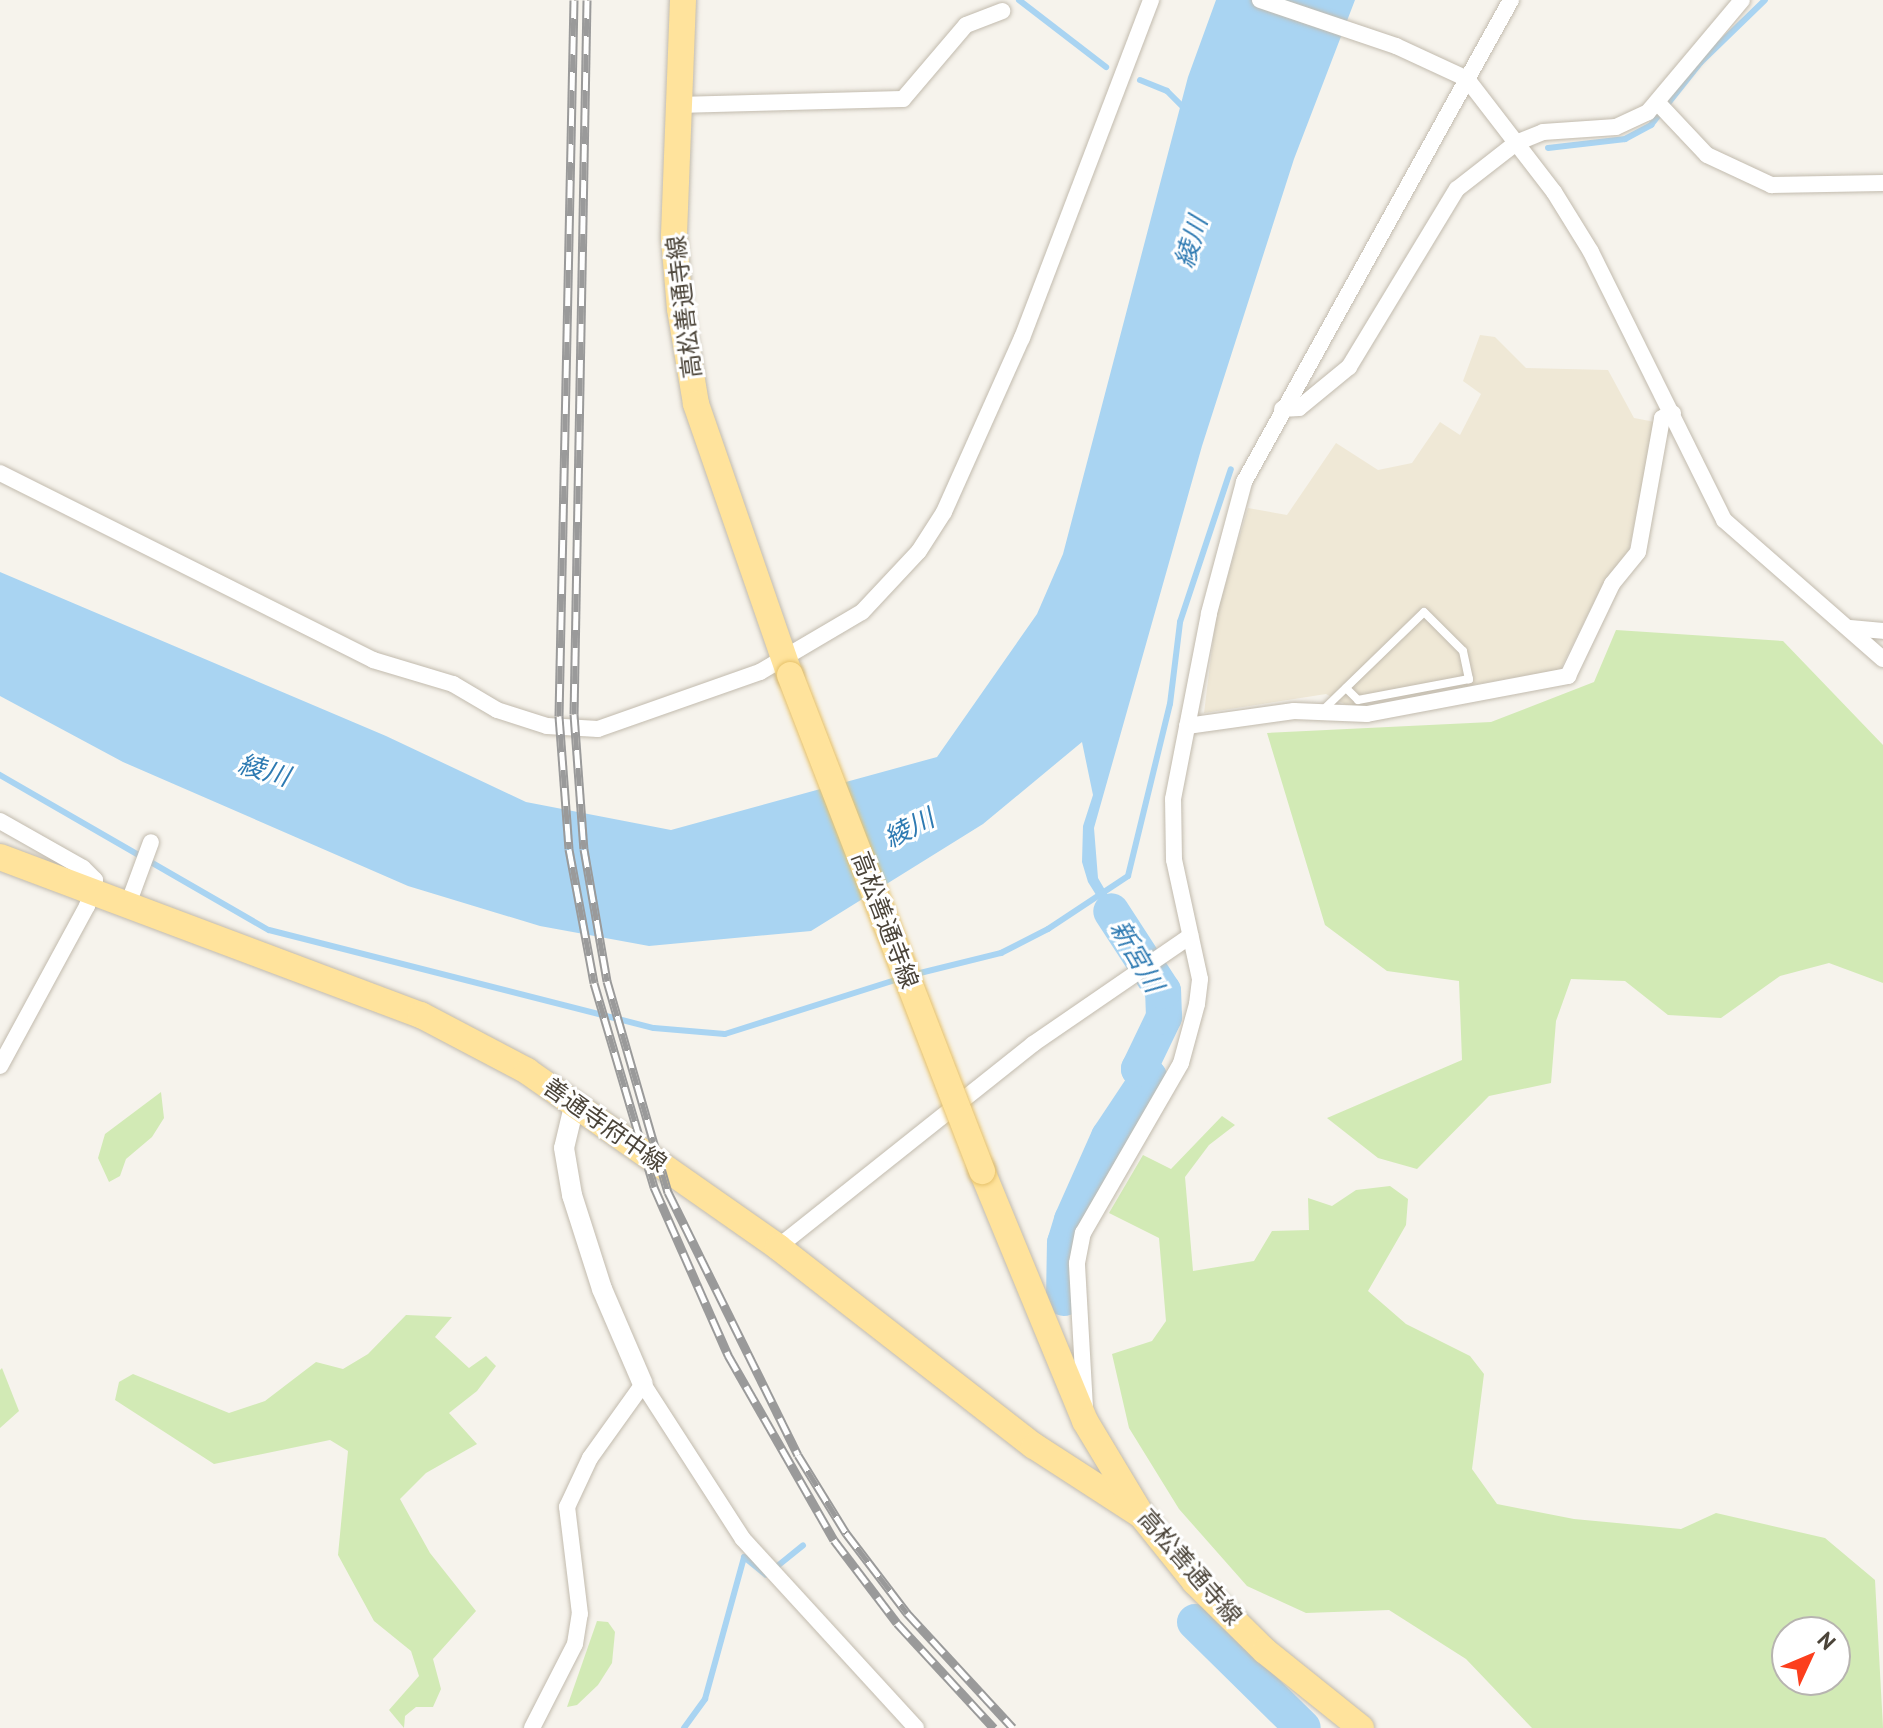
<!DOCTYPE html>
<meta charset="utf-8">
<style>
body{margin:0}
#map{position:relative;width:1883px;height:1728px;overflow:hidden;background:#f6f3ec;font-family:"PT Sans","Noto Sans JP",sans-serif}
div>[style]{position:absolute}
[style*='--x']{left:calc(var(--x)*1px);top:calc(var(--y)*1px);width:calc(var(--w)*1px);rotate:calc(var(--a)*1deg)}
.education>*{inset:0;background:#efe8d6}
.green>*{inset:0;background:#d2eab5}
.water>*{inset:0;background:#a9d4f2}
.stream>*{height:6px;margin:-3px;padding:0 3px;transform-origin:3px;border-radius:3px;background:#a9d4f2}
.river>*{height:36px;margin:-18px;padding:0 18px;transform-origin:18px;border-radius:18px;background:#a9d4f2}
.roads{filter:drop-shadow(0 0 2px #c2bbae) drop-shadow(0 0 2px #c2bbae)}
.service>*{height:8px;margin:-4px;padding:0 4px;transform-origin:4px;border-radius:4px;background:#fff}
.minor>*{height:16px;margin:-8px;padding:0 8px;transform-origin:8px;border-radius:8px;background:#fff}
.tertiary>*{height:20px;margin:-10px;padding:0 10px;transform-origin:10px;border-radius:10px;background:#fff}
.primary>*{height:26px;margin:-13px;padding:0 13px;transform-origin:13px;border-radius:13px;background:#ffe39c}
.rail>*{height:9px;margin-top:-4.5px;transform-origin:0;background:repeating-linear-gradient(90deg,#fff 0 18px,#9a9a9a 0 36px);box-sizing:border-box;border-block:2px solid #9a9a9a}
.bridges{filter:drop-shadow(0 0 2px #e6c16a) drop-shadow(0 0 2px #e6c16a)}
.primary-bridge>*{height:26px;margin:-13px;padding:0 13px;transform-origin:13px;border-radius:13px;background:#ffe39c}
span{translate:-50% -50%;white-space:nowrap;text-align:center;line-height:1.15;-webkit-text-stroke:6px #fff;paint-order:stroke}
.street-label{font-size:24px;color:#4b4439}
.water-label{font-size:26px;color:#2e7ab2;font-style:italic}
.north{position:absolute;left:1771px;top:1616px;width:80px;height:80px;box-sizing:border-box;background:#fff;border:2px solid #b7b4b0;border-radius:50%;rotate:46deg;font-size:22px;font-weight:700;line-height:32px;text-align:center;color:#4b4439}
.north::after{content:'';display:block;margin:auto;width:28px;height:36px;background:#fc3f1d;clip-path:polygon(50% 0,100% 100%,50% 72%,0 100%)}
</style>
<div id="map">
<div class="education">
<div style="clip-path:polygon(1480px 335px,1495px 337px,1526px 368px,1608px 370px,1634px 418px,1655px 422px,1629px 550px,1604px 582px,1560px 670px,1348px 706px,1326px 694px,1204px 713px,1216px 616px,1248px 508px,1287px 515px,1336px 443px,1378px 470px,1412px 463px,1440px 422px,1460px 435px,1481px 394px,1463px 381px)"></div>
</div>
<div class="green">
<div style="clip-path:polygon(1616px 630px,1783px 641px,1883px 745px,1883px 983px,1829px 963px,1780px 976px,1721px 1018px,1668px 1015px,1625px 981px,1571px 979px,1556px 1021px,1551px 1083px,1489px 1096px,1417px 1169px,1378px 1158px,1327px 1118px,1462px 1060px,1459px 981px,1387px 971px,1325px 925px,1267px 733px,1491px 722px,1594px 682px)"></div>
<div style="clip-path:polygon(161px 1092px,164px 1118px,152px 1137px,126px 1159px,120px 1176px,109px 1182px,98px 1158px,105px 1134px)"></div>
<div style="clip-path:polygon(evenodd,1222px 1116px,1235px 1125px,1209px 1145px,1185px 1177px,1193px 1271px,1254px 1261px,1272px 1231px,1309px 1230px,1308px 1198px,1332px 1206px,1356px 1190px,1390px 1186px,1408px 1199px,1406px 1225px,1368px 1291px,1406px 1324px,1470px 1356px,1484px 1374px,1472px 1469px,1497px 1504px,1574px 1519px,1681px 1529px,1716px 1513px,1825px 1538px,1875px 1580px,1883px 1728px,1532px 1728px,1466px 1659px,1389px 1610px,1306px 1613px,1247px 1586px,1179px 1509px,1129px 1428px,1112px 1354px,1152px 1341px,1166px 1321px,1159px 1238px,1109px 1213px,1143px 1155px,1171px 1169px,1222px 1116px,1787px 1632px,1835px 1632px,1835px 1680px,1787px 1680px,1787px 1632px)"></div>
<div style="clip-path:polygon(406px 1315px,452px 1317px,435px 1337px,469px 1368px,486px 1356px,496px 1366px,477px 1391px,449px 1413px,477px 1444px,426px 1473px,400px 1499px,430px 1553px,476px 1611px,433px 1659px,441px 1689px,433px 1707px,416px 1707px,405px 1716px,404px 1728px,389px 1710px,419px 1676px,411px 1651px,374px 1621px,338px 1555px,348px 1451px,330px 1440px,214px 1464px,115px 1400px,119px 1382px,133px 1374px,229px 1413px,265px 1401px,316px 1362px,343px 1369px,368px 1354px)"></div>
<div style="clip-path:polygon(2px 1368px,19px 1411px,0 1428px,0 1370px)"></div>
<div style="clip-path:polygon(597px 1621px,608px 1622px,615px 1632px,612px 1663px,598px 1685px,577px 1705px,567px 1707px)"></div>
</div>
<div class="water">
<div style="clip-path:polygon(1216px 0,1355px 0,1294px 159px,1202px 446px,1094px 828px,1098px 878px,1140px 950px,1133px 954px,1088px 882px,1082px 862px,1083px 826px,1093px 795px,1082px 742px,983px 824px,811px 931px,649px 946px,540px 926px,408px 886px,123px 762px,0 696px,0 572px,386px 736px,526px 802px,671px 830px,937px 757px,1037px 614px,1063px 554px,1188px 77px)"></div>
</div>
<div class="stream">
<div style="--x:1019;--y:0;--w:110;--a:37.6"></div>
<div style="--x:1140;--y:80;--w:29;--a:22"></div>
<div style="--x:1167;--y:91;--w:27;--a:45"></div>
<div style="--x:1548;--y:148;--w:78;--a:-6.7"></div>
<div style="--x:1625;--y:139;--w:30;--a:-28"></div>
<div style="--x:1651;--y:125;--w:80;--a:-51.6"></div>
<div style="--x:1701;--y:62;--w:89;--a:-44.1"></div>
<div style="--x:0;--y:775;--w:310;--a:30"></div>
<div style="--x:269;--y:930;--w:397;--a:14.3"></div>
<div style="--x:654;--y:1028;--w:71;--a:4.8"></div>
<div style="--x:725;--y:1034;--w:186;--a:-17.6"></div>
<div style="--x:912;--y:975;--w:92;--a:-13.9"></div>
<div style="--x:1001;--y:953;--w:53;--a:-27.1"></div>
<div style="--x:1048;--y:929;--w:96;--a:-33.5"></div>
<div style="--x:1128;--y:876;--w:177;--a:-76.3"></div>
<div style="--x:1170;--y:704;--w:83;--a:-83"></div>
<div style="--x:1180;--y:622;--w:161;--a:-71.6"></div>
<div style="--x:775;--y:1568;--w:36;--a:-39"></div>
<div style="--x:684;--y:1728;--w:36;--a:-54"></div>
<div style="--x:705;--y:1699;--w:147;--a:-74.6"></div>
<div style="--x:744;--y:1557;--w:28;--a:39"></div>
</div>
<div class="river">
<div style="--x:1064;--y:1298;--w:55;--a:-89"></div>
<div style="--x:1065;--y:1243;--w:24;--a:-73"></div>
<div style="--x:1072;--y:1220;--w:91;--a:-66"></div>
<div style="--x:1109;--y:1137;--w:72;--a:-56.3"></div>
<div style="--x:1149;--y:1077;--w:13;--a:-141"></div>
<div style="--x:1139;--y:1069;--w:58;--a:-64.3"></div>
<div style="--x:1164;--y:1017;--w:26;--a:-92"></div>
<div style="--x:1163;--y:991;--w:95;--a:-123"></div>
<div style="--x:1195;--y:1622;--w:151;--a:44.5"></div>
</div>
<div class="roads">
<div class="service">
<div style="--x:1322;--y:711;--w:142;--a:-44.1"></div>
<div style="--x:1424;--y:612;--w:55;--a:45"></div>
<div style="--x:1463;--y:651;--w:29;--a:78"></div>
<div style="--x:1469;--y:679;--w:113;--a:169.3"></div>
<div style="--x:1358;--y:700;--w:17;--a:-135"></div>
</div>
<div class="minor">
<div style="--x:1260;--y:0;--w:144;--a:18.7"></div>
<div style="--x:1396;--y:46;--w:78;--a:24.9"></div>
<div style="--x:1467;--y:79;--w:143;--a:52.4"></div>
<div style="--x:1554;--y:192;--w:70;--a:58.3"></div>
<div style="--x:1591;--y:252;--w:299;--a:63.6"></div>
<div style="--x:1724;--y:520;--w:211;--a:41.2"></div>
<div style="--x:1657;--y:102;--w:73;--a:46.7"></div>
<div style="--x:1707;--y:155;--w:71;--a:25.1"></div>
<div style="--x:1771;--y:185;--w:112;--a:-1"></div>
<div style="--x:676;--y:105;--w:227;--a:-1.5"></div>
<div style="--x:903;--y:99;--w:97;--a:-49.6"></div>
<div style="--x:966;--y:25;--w:39;--a:-21"></div>
<div style="--x:1282;--y:409;--w:17;--a:-3"></div>
<div style="--x:1299;--y:408;--w:65;--a:-39.4"></div>
<div style="--x:1349;--y:367;--w:208;--a:-58.8"></div>
<div style="--x:1457;--y:189;--w:75;--a:-37.9"></div>
<div style="--x:1516;--y:143;--w:29;--a:-22"></div>
<div style="--x:1543;--y:132;--w:73;--a:-3.9"></div>
<div style="--x:1616;--y:127;--w:35;--a:-25"></div>
<div style="--x:1648;--y:112;--w:146;--a:-50"></div>
<div style="--x:0;--y:473;--w:417;--a:26.6"></div>
<div style="--x:373;--y:660;--w:84;--a:16.7"></div>
<div style="--x:453;--y:684;--w:51;--a:30.6"></div>
<div style="--x:497;--y:710;--w:52;--a:17.7"></div>
<div style="--x:547;--y:726;--w:51;--a:3.4"></div>
<div style="--x:598;--y:729;--w:172;--a:-19.4"></div>
<div style="--x:760;--y:672;--w:118;--a:-30.5"></div>
<div style="--x:862;--y:612;--w:83;--a:-46.9"></div>
<div style="--x:919;--y:551;--w:46;--a:-57.3"></div>
<div style="--x:944;--y:512;--w:191;--a:-65.9"></div>
<div style="--x:1022;--y:338;--w:362;--a:-69.1"></div>
<div style="--x:1850;--y:628;--w:33;--a:5"></div>
<div style="--x:1187;--y:726;--w:108;--a:-8"></div>
<div style="--x:1294;--y:711;--w:73;--a:2.4"></div>
<div style="--x:1367;--y:714;--w:205;--a:-10.7"></div>
<div style="--x:1568;--y:676;--w:102;--a:-64.4"></div>
<div style="--x:1612;--y:584;--w:41;--a:-50.9"></div>
<div style="--x:1638;--y:552;--w:136;--a:-79.8"></div>
<div style="--x:1662;--y:418;--w:12;--a:-24"></div>
<div style="--x:0;--y:821;--w:95;--a:29.5"></div>
<div style="--x:83;--y:868;--w:17;--a:45"></div>
<div style="--x:95;--y:880;--w:27;--a:107"></div>
<div style="--x:87;--y:906;--w:182;--a:118.5"></div>
<div style="--x:127;--y:907;--w:69;--a:-69.7"></div>
<div style="--x:778;--y:1247;--w:326;--a:-38.5"></div>
<div style="--x:1033;--y:1044;--w:191;--a:-34.5"></div>
<div style="--x:1085;--y:1408;--w:145;--a:-93.2"></div>
<div style="--x:1077;--y:1263;--w:31;--a:-79"></div>
<div style="--x:1083;--y:1233;--w:196;--a:-60"></div>
<div style="--x:1181;--y:1063;--w:61;--a:-74.8"></div>
<div style="--x:1197;--y:1004;--w:25;--a:-83"></div>
<div style="--x:1200;--y:979;--w:122;--a:-102.3"></div>
<div style="--x:1174;--y:860;--w:61;--a:-90.9"></div>
<div style="--x:1173;--y:799;--w:189;--a:-79"></div>
<div style="--x:1209;--y:613;--w:136;--a:-75"></div>
<div style="--x:1244;--y:482;--w:551;--a:-61.02"></div>
<div style="--x:532;--y:1728;--w:94;--a:-62.9"></div>
<div style="--x:575;--y:1644;--w:30;--a:-81"></div>
<div style="--x:580;--y:1614;--w:108;--a:-96.9"></div>
<div style="--x:567;--y:1507;--w:54;--a:-64.9"></div>
<div style="--x:590;--y:1458;--w:91;--a:-54.4"></div>
<div style="--x:643;--y:1384;--w:184;--a:57.2"></div>
<div style="--x:743;--y:1539;--w:256;--a:47.5"></div>
</div>
<div class="tertiary">
<div style="--x:575;--y:1102;--w:47;--a:103.4"></div>
<div style="--x:564;--y:1148;--w:48;--a:80.3"></div>
<div style="--x:572;--y:1195;--w:99;--a:72.3"></div>
<div style="--x:602;--y:1289;--w:103;--a:66.7"></div>
</div>
<div class="primary">
<div style="--x:683;--y:0;--w:238;--a:92.2"></div>
<div style="--x:674;--y:238;--w:71;--a:85.2"></div>
<div style="--x:680;--y:309;--w:96;--a:80.4"></div>
<div style="--x:696;--y:404;--w:287;--a:70.9"></div>
<div style="--x:0;--y:857;--w:450;--a:20.6"></div>
<div style="--x:421;--y:1015;--w:120;--a:27.8"></div>
<div style="--x:527;--y:1071;--w:307;--a:35"></div>
<div style="--x:778;--y:1247;--w:324;--a:37.9"></div>
<div style="--x:1034;--y:1446;--w:129;--a:32.9"></div>
<div style="--x:982;--y:1171;--w:270;--a:67.6"></div>
<div style="--x:1085;--y:1421;--w:111;--a:59"></div>
<div style="--x:1142;--y:1516;--w:85;--a:51.2"></div>
<div style="--x:1195;--y:1582;--w:98;--a:44.6"></div>
<div style="--x:1265;--y:1651;--w:123;--a:38.7"></div>
</div>
</div>
<div class="rail">
<div style="--x:574;--y:0;--w:716;--a:91.2"></div>
<div style="--x:559;--y:716;--w:133;--a:85.7"></div>
<div style="--x:569;--y:849;--w:136;--a:79.4"></div>
<div style="--x:594;--y:983;--w:213;--a:73.6"></div>
<div style="--x:654;--y:1187;--w:184;--a:66.2"></div>
<div style="--x:728;--y:1355;--w:213;--a:60.2"></div>
<div style="--x:834;--y:1540;--w:104;--a:52.8"></div>
<div style="--x:897;--y:1623;--w:143;--a:47.3"></div>
<div style="--x:587;--y:0;--w:714;--a:91.04"></div>
<div style="--x:574;--y:714;--w:135;--a:85.8"></div>
<div style="--x:584;--y:849;--w:134;--a:80.1"></div>
<div style="--x:607;--y:981;--w:220;--a:73.9"></div>
<div style="--x:668;--y:1192;--w:293;--a:63.7"></div>
<div style="--x:798;--y:1455;--w:92;--a:58.4"></div>
<div style="--x:846;--y:1533;--w:101;--a:52.7"></div>
<div style="--x:907;--y:1613;--w:156;--a:47.3"></div>
</div>
<div class="bridges">
<div class="primary-bridge">
<div style="--x:790;--y:675;--w:532;--a:68.84"></div>
</div>
</div>
<div class="street-label">
<span style="left:684px;top:307px;rotate:-97deg">高松善通寺線</span>
<span style="left:885px;top:920px;rotate:69deg">高松善通寺線</span>
<span style="left:605px;top:1125px;rotate:35deg">善通寺府中線</span>
<span style="left:1190px;top:1567px;rotate:49deg">高松善通寺線</span>
</div>
<div class="water-label">
<span style="left:1191px;top:242px;rotate:-73deg">綾川</span>
<span style="left:264px;top:770px;rotate:16deg">綾川</span>
<span style="left:909px;top:828px;rotate:-27deg">綾川</span>
<span style="left:1137px;top:956px;rotate:60deg">新宮川</span>
</div>
<div class="north">N</div>
</div>
